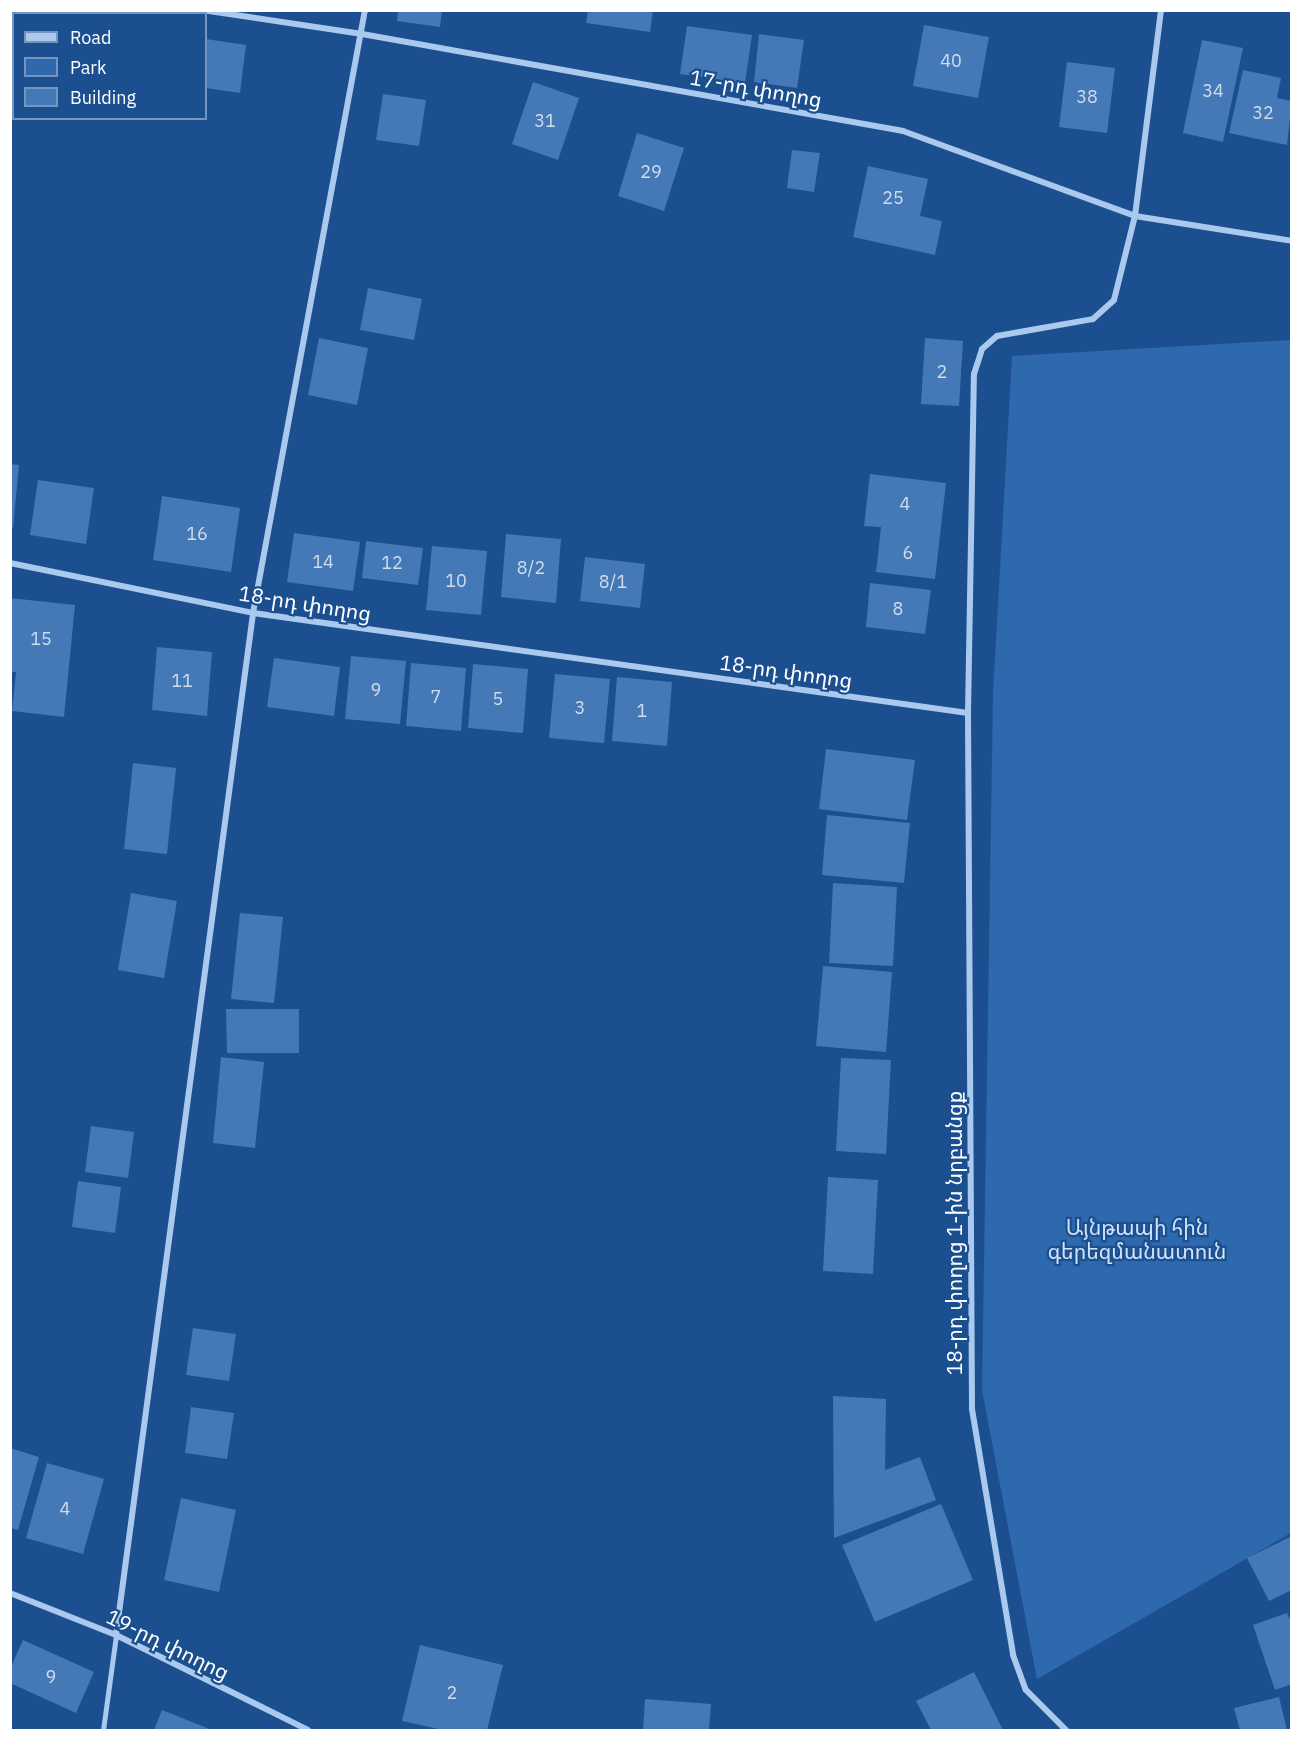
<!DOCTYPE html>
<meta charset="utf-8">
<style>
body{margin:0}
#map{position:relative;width:1302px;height:1741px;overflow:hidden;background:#1b4f8f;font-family:"IBM Plex Sans","Noto Sans Armenian",sans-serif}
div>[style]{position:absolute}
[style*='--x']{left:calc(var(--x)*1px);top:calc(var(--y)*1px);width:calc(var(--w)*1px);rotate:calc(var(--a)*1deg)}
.green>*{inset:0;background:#2e69ad}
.building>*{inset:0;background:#4478b7}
.pedestrian>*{height:5px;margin:-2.5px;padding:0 2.5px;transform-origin:2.5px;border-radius:2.5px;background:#a9c9ee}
.minor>*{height:6px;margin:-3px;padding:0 3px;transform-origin:3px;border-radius:3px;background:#a9c9ee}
span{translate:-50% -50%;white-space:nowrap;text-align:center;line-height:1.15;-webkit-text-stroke:4.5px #1b4f8f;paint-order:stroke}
.number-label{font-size:18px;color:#d0dded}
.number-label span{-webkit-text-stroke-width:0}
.street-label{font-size:21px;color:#fff}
.park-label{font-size:21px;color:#cfe3fa}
.frame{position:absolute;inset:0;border:12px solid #fff;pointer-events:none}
.legend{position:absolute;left:12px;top:12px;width:195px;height:108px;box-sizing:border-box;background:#1b4f8f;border:2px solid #7695bc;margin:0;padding:8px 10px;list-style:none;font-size:18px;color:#fff}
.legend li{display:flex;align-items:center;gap:12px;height:30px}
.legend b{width:30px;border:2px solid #7695bc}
</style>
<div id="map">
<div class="green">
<div style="clip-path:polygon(1291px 340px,1291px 1533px,1037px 1679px,982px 1390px,993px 693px,1012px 356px)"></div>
</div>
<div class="building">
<div style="clip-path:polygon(10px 10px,31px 10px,14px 14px,14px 54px)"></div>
<div style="clip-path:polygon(398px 10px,442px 10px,440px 27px,397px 21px)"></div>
<div style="clip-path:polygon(588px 10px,653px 10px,650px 32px,586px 23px)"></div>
<div style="clip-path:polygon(924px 25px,989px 37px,978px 98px,913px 86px)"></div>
<div style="clip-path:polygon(687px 26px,752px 35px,745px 83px,680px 74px)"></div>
<div style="clip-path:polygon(759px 34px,804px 40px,797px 88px,754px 82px)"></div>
<div style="clip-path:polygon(206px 39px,246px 45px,240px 93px,206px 88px)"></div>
<div style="clip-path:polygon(1202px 40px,1243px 48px,1223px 142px,1183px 133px)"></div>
<div style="clip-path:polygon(1067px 62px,1115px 68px,1107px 133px,1059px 127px)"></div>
<div style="clip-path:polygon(1243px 70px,1281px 78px,1277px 98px,1292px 101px,1287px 145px,1229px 133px)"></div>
<div style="clip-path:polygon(533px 82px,579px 98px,558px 160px,512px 144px)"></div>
<div style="clip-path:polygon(383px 94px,426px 100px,419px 146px,376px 140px)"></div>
<div style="clip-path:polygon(637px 133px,684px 148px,664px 211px,618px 196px)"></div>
<div style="clip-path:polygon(792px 150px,820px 153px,814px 192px,787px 188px)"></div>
<div style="clip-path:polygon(868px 166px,928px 179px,920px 216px,942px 221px,935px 255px,853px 237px)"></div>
<div style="clip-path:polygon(368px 288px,422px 299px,414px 340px,360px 330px)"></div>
<div style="clip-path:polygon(319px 338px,368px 348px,357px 405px,308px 395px)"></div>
<div style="clip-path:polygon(925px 338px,963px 341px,959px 406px,921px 404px)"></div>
<div style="clip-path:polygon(10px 464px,19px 465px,13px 528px,10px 528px)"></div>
<div style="clip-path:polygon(870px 474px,946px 483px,935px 579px,876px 572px,881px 527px,864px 526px)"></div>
<div style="clip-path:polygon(38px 480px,94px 488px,86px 544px,30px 535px)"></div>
<div style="clip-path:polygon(162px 496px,240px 508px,231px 572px,153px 560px)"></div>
<div style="clip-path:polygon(294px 533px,360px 542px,353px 591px,287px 582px)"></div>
<div style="clip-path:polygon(506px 534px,561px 539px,556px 603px,501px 597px)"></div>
<div style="clip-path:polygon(366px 541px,423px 548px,418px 585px,362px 578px)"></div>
<div style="clip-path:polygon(432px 546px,487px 551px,481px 615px,426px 610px)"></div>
<div style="clip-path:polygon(585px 557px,645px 564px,640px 608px,580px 601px)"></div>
<div style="clip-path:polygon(870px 583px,931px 590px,925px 634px,866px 627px)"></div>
<div style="clip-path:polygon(10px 598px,75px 605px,64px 717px,12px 711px,16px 672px,10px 672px)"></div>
<div style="clip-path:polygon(157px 647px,212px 652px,207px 716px,152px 710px)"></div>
<div style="clip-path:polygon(351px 656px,406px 661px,400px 724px,345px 719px)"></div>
<div style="clip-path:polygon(274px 658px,340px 667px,334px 716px,267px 707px)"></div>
<div style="clip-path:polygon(411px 663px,466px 668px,461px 731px,406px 726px)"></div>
<div style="clip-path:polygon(473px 664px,528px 669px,523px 733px,468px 728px)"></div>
<div style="clip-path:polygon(555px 674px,610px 679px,604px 743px,549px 738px)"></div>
<div style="clip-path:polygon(617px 677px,672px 682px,667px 746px,612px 741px)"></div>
<div style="clip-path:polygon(826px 749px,915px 760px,907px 820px,819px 809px)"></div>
<div style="clip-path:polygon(133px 763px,176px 768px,167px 854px,124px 849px)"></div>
<div style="clip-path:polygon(827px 815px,910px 823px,904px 883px,822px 875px)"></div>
<div style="clip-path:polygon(833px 883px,897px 887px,893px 966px,829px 963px)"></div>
<div style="clip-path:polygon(131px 893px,177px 901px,164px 978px,118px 970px)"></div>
<div style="clip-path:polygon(240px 913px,283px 917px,274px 1003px,231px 999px)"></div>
<div style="clip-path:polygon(823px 966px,892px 972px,886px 1052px,816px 1046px)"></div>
<div style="clip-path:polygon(226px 1009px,299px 1009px,299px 1053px,227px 1053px)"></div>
<div style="clip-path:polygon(221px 1057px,264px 1062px,255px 1148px,213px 1143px)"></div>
<div style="clip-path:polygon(841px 1058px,891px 1060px,886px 1154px,836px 1151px)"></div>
<div style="clip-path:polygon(91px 1126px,134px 1132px,128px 1178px,85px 1172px)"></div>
<div style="clip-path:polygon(828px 1177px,878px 1180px,873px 1274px,823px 1271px)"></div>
<div style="clip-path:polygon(78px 1181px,121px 1187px,115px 1233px,72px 1227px)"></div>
<div style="clip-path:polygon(193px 1328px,236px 1334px,229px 1381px,186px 1375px)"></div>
<div style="clip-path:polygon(833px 1396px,886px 1399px,885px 1470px,920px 1457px,936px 1500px,834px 1538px)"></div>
<div style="clip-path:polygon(191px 1407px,234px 1413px,227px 1459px,185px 1453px)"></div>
<div style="clip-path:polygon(10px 1448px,39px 1457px,18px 1530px,10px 1528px)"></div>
<div style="clip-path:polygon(47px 1463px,104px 1479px,83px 1554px,26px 1538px)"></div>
<div style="clip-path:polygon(181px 1498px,236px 1510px,219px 1592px,164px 1580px)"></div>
<div style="clip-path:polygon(941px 1504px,973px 1580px,875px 1622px,842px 1545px)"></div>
<div style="clip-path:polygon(1292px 1536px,1292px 1590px,1269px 1601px,1247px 1558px)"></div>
<div style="clip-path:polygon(1287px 1613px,1292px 1624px,1292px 1684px,1275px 1690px,1253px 1625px)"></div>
<div style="clip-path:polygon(23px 1640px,94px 1672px,76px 1713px,10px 1683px,10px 1669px)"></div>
<div style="clip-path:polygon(420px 1645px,503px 1665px,487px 1730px,443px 1730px,402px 1721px)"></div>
<div style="clip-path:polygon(974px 1672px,1003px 1730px,931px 1730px,916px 1701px)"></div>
<div style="clip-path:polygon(1279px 1697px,1287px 1730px,1240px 1730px,1234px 1708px)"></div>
<div style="clip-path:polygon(645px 1699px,711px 1704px,709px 1730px,643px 1730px)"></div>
<div style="clip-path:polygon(162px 1710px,212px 1730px,154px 1730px)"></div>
</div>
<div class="pedestrian">
<div style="--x:103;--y:1730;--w:96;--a:-82.2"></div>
</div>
<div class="minor">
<div style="--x:202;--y:10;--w:162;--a:8.5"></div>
<div style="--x:362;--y:34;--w:550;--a:10.16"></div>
<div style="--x:903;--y:131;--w:247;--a:20.1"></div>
<div style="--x:1135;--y:216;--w:159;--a:9"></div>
<div style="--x:10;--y:563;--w:248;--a:11.6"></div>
<div style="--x:253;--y:613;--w:722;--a:7.96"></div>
<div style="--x:968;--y:713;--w:339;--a:-89"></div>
<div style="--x:974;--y:374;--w:26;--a:-72"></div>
<div style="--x:982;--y:349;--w:20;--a:-41"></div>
<div style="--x:997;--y:336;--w:97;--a:-10"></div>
<div style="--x:1093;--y:319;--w:28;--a:-42"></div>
<div style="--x:1114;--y:300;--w:87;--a:-76"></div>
<div style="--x:1135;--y:216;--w:208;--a:-82.8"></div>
<div style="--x:968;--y:713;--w:696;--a:89.67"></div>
<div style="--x:972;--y:1409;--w:249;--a:80.5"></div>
<div style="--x:1013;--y:1655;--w:37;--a:70"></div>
<div style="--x:1026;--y:1690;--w:57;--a:45"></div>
<div style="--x:10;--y:1593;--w:114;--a:21.6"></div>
<div style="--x:116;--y:1635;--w:214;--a:26.3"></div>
<div style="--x:116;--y:1635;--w:1031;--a:-82.36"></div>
<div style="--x:253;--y:613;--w:613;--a:-79.48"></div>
</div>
<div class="number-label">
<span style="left:951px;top:61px">40</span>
<span style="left:1213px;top:91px">34</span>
<span style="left:1087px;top:97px">38</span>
<span style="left:1263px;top:113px">32</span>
<span style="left:545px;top:121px">31</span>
<span style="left:651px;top:172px">29</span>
<span style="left:893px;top:198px">25</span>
<span style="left:942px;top:372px">2</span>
<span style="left:905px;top:504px">4</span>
<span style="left:197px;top:534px">16</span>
<span style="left:908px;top:553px">6</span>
<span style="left:323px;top:562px">14</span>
<span style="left:392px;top:563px">12</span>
<span style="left:531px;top:568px">8/2</span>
<span style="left:456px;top:581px">10</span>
<span style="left:613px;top:582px">8/1</span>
<span style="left:898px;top:609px">8</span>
<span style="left:41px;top:639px">15</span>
<span style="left:182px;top:681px">11</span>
<span style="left:376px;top:690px">9</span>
<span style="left:436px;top:697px">7</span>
<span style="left:498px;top:699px">5</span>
<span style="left:580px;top:708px">3</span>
<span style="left:642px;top:711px">1</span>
<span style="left:65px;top:1509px">4</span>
<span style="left:51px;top:1677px">9</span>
<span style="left:452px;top:1693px">2</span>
</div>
<div class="street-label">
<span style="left:756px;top:88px;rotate:10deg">17-րդ փողոց</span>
<span style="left:305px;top:603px;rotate:9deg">18-րդ փողոց</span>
<span style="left:786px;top:671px;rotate:8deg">18-րդ փողոց</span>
<span style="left:954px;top:1233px;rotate:-90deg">18-րդ փողոց 1-ին նրբանցք</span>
<span style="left:168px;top:1644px;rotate:26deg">19-րդ փողոց</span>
</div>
<div class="park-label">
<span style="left:1137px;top:1239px">Այնթապի հին<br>գերեզմանատուն</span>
</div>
<div class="frame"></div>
<ul class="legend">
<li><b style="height:8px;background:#a9c9ee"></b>Road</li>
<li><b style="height:16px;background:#2e69ad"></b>Park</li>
<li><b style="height:16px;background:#4478b7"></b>Building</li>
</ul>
</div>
